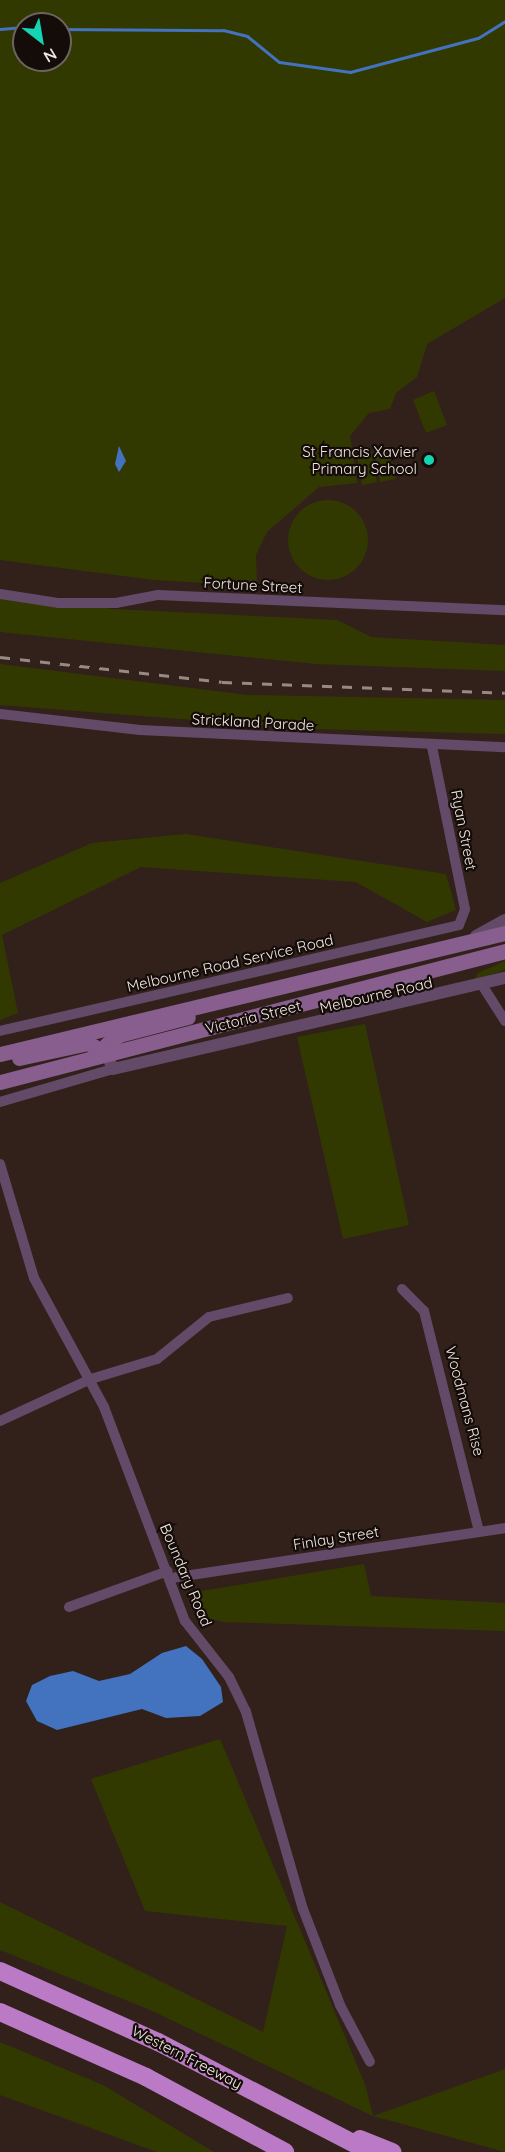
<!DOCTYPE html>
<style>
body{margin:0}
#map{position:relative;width:505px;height:2152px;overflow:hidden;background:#31211a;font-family:Quicksand,sans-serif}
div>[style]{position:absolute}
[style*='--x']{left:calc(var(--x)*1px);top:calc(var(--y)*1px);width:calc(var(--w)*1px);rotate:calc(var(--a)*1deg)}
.green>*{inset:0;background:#323900}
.round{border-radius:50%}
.water>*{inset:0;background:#4372be}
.stream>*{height:3px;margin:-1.5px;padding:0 1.5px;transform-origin:1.5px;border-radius:1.5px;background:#4372be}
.minor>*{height:10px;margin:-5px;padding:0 5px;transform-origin:5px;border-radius:5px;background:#644a69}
.tertiary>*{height:12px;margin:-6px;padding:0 6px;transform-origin:6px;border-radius:6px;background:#644a69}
.secondary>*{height:15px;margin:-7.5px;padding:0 7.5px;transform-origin:7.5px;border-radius:7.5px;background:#875e8e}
.motorway>*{height:18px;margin:-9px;padding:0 9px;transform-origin:9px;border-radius:9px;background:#ba7ac6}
.rail>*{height:3px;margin-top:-1.5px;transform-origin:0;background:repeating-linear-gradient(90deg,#978983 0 10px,transparent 0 20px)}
.dots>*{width:16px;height:16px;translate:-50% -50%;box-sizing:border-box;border:3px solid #140c09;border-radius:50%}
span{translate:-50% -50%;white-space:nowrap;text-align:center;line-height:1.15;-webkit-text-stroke:4.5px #140c09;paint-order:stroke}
.poi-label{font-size:15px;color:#f2e6e1}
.right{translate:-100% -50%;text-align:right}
.street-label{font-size:15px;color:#f2e6e1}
.north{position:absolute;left:12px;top:12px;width:60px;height:60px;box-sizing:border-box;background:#140c09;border:2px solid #6d635f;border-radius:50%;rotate:149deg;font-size:16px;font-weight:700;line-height:24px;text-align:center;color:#f2e6e1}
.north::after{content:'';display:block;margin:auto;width:21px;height:27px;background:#13d5b3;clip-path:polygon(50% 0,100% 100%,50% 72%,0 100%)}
</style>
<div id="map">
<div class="green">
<div style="clip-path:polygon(evenodd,0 0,505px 0,505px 298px,427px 344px,417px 377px,396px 393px,390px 409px,369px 413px,350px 436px,357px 483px,319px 487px,267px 532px,256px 555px,257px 586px,154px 580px,0 560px,0 0,24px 24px,60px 24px,60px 60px,24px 60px,24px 24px)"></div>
<div style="clip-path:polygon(434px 391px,447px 425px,426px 433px,413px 400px)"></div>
<div style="clip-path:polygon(389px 446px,396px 479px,380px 482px,374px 448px)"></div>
<div style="clip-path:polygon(371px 449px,377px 482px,362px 485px,356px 451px)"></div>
<div class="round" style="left:288px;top:500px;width:80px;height:80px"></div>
<div style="clip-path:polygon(0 596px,113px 609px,337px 620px,371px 637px,505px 645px,505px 671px,316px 664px,0 632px)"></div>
<div style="clip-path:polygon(0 664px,248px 695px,505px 700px,505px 734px,313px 729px,0 705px)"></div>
<div style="clip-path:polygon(186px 834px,446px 874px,456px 910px,427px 922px,356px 882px,141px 867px,2px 935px,18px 1013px,0 1020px,0 883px,92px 843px)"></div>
<div style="clip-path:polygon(505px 961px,505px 970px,474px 980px,478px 973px)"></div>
<div style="clip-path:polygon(365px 1024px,409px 1225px,343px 1239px,297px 1037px)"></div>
<div style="clip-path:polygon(364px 1564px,371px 1596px,505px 1603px,505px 1631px,223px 1622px,200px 1616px,201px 1591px)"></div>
<div style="clip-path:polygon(220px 1739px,365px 2084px,373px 2116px,505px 2069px,505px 2152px,373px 2116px,148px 2009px,0 1950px,0 1902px,263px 2032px,287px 1926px,145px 1911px,91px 1779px)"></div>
<div style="clip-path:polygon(0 2042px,103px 2085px,214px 2152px,157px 2152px,0 2095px)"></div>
</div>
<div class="water">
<div style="clip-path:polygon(119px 446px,126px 461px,119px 472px,115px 464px)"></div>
<div style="clip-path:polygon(186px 1646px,202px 1659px,221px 1687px,223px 1702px,200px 1716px,166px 1718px,142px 1709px,57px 1730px,37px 1721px,26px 1701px,32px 1685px,50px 1676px,73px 1671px,99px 1681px,130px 1674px,162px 1653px)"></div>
</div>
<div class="stream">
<div style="--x:0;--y:29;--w:24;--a:-5"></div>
<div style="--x:60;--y:29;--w:163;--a:0.4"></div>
<div style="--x:223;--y:30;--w:25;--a:14"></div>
<div style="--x:247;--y:36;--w:41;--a:39.1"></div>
<div style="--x:279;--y:62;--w:72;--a:8"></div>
<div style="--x:350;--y:72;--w:132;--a:-14.9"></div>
<div style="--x:478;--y:38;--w:32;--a:-32"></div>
</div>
<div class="minor">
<div style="--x:0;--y:594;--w:60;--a:8.7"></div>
<div style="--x:59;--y:603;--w:57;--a:0"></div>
<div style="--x:116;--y:603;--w:43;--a:-10.8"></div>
<div style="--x:158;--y:595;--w:347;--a:2.5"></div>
<div style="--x:0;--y:714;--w:141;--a:6.5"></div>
<div style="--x:140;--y:730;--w:365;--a:2.7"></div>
<div style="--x:482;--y:985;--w:43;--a:57.4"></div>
<div style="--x:0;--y:1031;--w:471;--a:-13"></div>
<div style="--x:459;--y:925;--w:17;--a:-69"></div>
<div style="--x:465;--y:909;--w:165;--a:-101.5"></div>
<div style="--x:0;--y:1102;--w:118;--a:-16.3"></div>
<div style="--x:0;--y:1164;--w:119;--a:73.4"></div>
<div style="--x:34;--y:1278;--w:147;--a:61.5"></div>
<div style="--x:104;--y:1407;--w:229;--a:69.3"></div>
<div style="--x:185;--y:1621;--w:71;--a:51.8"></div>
<div style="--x:229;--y:1677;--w:39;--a:64"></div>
<div style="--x:246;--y:1712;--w:205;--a:73.9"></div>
<div style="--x:303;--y:1909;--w:103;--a:68.9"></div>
<div style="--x:340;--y:2005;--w:64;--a:62.2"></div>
<div style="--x:402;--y:1289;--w:31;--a:45"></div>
<div style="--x:424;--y:1311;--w:227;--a:76"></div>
<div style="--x:0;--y:1421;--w:100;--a:-24.8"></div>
<div style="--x:91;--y:1379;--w:69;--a:-16.9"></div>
<div style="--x:157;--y:1359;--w:67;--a:-38.9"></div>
<div style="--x:209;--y:1317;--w:81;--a:-13.5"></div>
<div style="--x:171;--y:1578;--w:338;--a:-8.5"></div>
<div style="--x:69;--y:1607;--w:105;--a:-20"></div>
</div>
<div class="tertiary">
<div style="--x:476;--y:936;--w:33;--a:-29"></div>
<div style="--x:106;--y:1053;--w:17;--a:66"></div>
<div style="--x:113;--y:1069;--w:402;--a:-13.1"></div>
</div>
<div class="secondary">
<div style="--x:106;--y:1053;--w:9;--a:-84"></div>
<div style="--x:107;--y:1044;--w:15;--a:-37"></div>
<div style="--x:119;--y:1035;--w:71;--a:-14.6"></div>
<div style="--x:0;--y:1054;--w:519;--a:-13.47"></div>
<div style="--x:19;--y:1058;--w:71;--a:-12.3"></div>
<div style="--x:88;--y:1043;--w:21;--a:29"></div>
<div style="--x:0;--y:1082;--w:522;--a:-14.54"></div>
</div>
<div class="motorway">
<div style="--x:0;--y:1971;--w:173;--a:24.2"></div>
<div style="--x:158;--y:2042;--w:239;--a:27.4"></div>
<div style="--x:0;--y:2012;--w:160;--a:24"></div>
<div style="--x:146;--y:2077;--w:158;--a:28.3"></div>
<div style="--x:360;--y:2139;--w:35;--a:22"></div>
</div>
<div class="rail">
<div style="--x:0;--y:657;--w:223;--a:6.4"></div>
<div style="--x:222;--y:682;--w:283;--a:2.2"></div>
</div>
<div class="dots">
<div style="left:429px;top:460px;background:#13d5b3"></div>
</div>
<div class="poi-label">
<span class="right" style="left:417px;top:460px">St Francis Xavier<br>Primary School</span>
</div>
<div class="street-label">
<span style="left:253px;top:585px;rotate:3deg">Fortune Street</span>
<span style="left:253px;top:722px;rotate:3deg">Strickland Parade</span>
<span style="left:464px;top:830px;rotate:79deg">Ryan Street</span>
<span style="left:230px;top:963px;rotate:-13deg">Melbourne Road Service Road</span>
<span style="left:376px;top:995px;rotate:-13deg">Melbourne Road</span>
<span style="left:253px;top:1017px;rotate:-14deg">Victoria Street</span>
<span style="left:465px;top:1401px;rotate:75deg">Woodmans Rise</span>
<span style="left:336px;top:1538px;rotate:-9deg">Finlay Street</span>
<span style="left:186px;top:1575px;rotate:67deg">Boundary Road</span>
<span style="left:187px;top:2057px;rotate:27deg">Western Freeway</span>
</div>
<div class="north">N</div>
</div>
